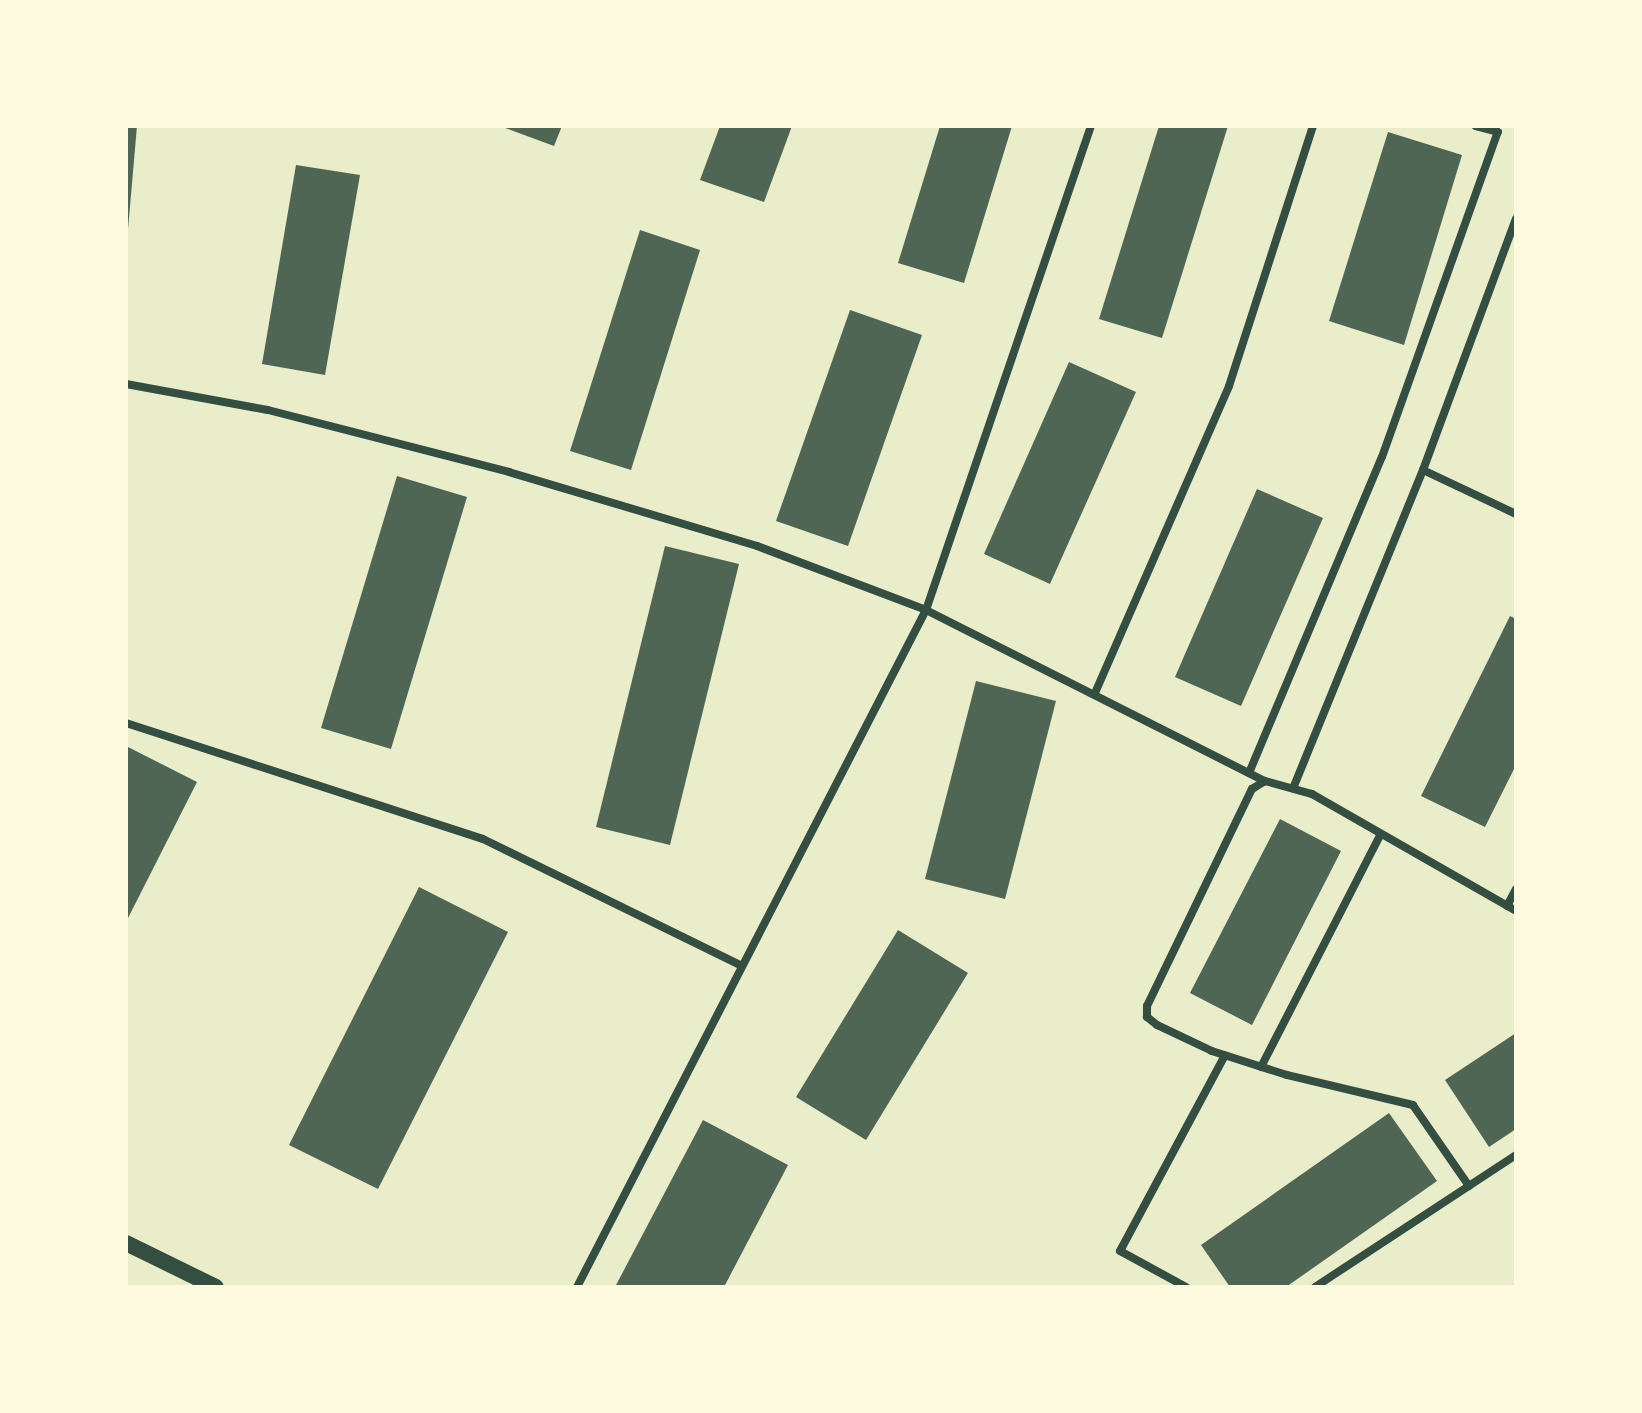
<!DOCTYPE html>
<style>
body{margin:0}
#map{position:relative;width:1642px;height:1413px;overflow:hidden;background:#e9edc9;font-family:Manrope,sans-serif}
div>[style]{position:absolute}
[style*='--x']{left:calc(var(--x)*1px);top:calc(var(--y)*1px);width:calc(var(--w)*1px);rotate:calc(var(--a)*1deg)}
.building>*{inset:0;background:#4f6655}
.minor>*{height:8px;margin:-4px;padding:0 4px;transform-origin:4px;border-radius:4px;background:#344e41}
.secondary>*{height:16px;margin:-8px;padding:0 8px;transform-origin:8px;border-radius:8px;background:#344e41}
span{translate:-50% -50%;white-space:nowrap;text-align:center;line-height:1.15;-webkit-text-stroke:8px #fefae0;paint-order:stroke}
.frame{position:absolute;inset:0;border:128px solid #fefae0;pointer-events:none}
</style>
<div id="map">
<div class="building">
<div style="clip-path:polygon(126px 126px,137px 126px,128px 229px,126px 229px)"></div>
<div style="clip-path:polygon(500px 126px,562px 126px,554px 146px)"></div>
<div style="clip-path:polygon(720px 126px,792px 126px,764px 202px,700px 180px)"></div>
<div style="clip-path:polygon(940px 126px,1012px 126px,964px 283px,898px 263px)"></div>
<div style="clip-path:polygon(1159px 126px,1228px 126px,1162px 338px,1099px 319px)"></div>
<div style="clip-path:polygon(1388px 132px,1462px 155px,1404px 345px,1329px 321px)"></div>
<div style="clip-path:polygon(296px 165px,360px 175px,325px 375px,262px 364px)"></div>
<div style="clip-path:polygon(640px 230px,700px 250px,631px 470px,570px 451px)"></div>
<div style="clip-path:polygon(850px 310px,922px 335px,848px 546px,776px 521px)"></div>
<div style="clip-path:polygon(1069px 362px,1136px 392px,1050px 584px,984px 554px)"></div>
<div style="clip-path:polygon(397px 476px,467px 497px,391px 749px,321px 728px)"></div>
<div style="clip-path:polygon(1257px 489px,1323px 518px,1241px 706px,1175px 677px)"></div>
<div style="clip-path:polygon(665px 546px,739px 564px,670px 845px,596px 827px)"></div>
<div style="clip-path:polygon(1510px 616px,1516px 619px,1516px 765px,1485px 827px,1421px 796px)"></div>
<div style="clip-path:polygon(976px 681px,1056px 701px,1005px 899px,925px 879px)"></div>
<div style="clip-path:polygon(126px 746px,197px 782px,126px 922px)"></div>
<div style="clip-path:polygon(1280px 819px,1341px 851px,1252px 1025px,1190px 993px)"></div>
<div style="clip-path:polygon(419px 887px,508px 932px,378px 1189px,289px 1145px)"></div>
<div style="clip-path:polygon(898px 930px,968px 973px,866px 1140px,796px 1097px)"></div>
<div style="clip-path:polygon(1516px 1033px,1516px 1129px,1489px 1147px,1445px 1080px)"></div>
<div style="clip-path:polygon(1389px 1113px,1437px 1181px,1286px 1287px,1230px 1287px,1201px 1245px)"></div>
<div style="clip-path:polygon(703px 1120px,788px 1165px,724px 1287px,615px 1287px)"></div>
</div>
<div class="minor">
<div style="--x:126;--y:384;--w:144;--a:10.4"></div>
<div style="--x:268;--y:410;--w:249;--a:14.4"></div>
<div style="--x:509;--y:472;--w:259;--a:16.6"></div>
<div style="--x:757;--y:546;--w:181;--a:20.7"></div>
<div style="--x:926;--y:610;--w:511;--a:-71.18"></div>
<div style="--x:1423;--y:470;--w:103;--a:25.3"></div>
<div style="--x:1095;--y:693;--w:335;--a:-66.4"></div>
<div style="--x:1229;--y:386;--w:273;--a:-72.1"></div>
<div style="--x:126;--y:723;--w:375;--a:18"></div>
<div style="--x:483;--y:839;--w:286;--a:26.1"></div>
<div style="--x:1249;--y:773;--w:343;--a:-67.2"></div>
<div style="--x:1382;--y:457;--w:345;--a:-70.4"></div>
<div style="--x:1498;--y:132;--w:23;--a:-165"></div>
<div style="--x:1294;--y:786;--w:341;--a:-67.8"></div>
<div style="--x:1423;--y:470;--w:268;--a:-69.7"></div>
<div style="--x:1507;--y:906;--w:19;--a:-62"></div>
<div style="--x:1261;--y:1067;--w:262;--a:-62.8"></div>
<div style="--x:1469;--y:1186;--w:98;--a:-124.7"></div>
<div style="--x:1413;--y:1105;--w:130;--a:-166.6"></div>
<div style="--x:1287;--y:1075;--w:79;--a:-162.3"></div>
<div style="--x:1212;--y:1051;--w:61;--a:-154.7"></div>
<div style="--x:1157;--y:1025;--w:13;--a:-141"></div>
<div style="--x:1147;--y:1017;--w:11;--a:-90"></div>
<div style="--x:1147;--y:1006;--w:241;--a:-64.2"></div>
<div style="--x:1252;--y:789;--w:15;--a:-32"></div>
<div style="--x:1265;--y:781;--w:49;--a:15.5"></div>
<div style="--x:1312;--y:794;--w:235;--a:29.8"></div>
<div style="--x:577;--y:1287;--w:762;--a:-62.73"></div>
<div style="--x:926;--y:610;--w:380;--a:26.8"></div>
<div style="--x:1186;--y:1287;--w:75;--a:-151.4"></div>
<div style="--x:1120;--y:1251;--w:222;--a:-61.8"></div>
<div style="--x:1315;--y:1287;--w:240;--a:-33.3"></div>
</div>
<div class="secondary">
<div style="--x:126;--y:1243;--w:100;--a:26.1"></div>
</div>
<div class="frame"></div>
</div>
